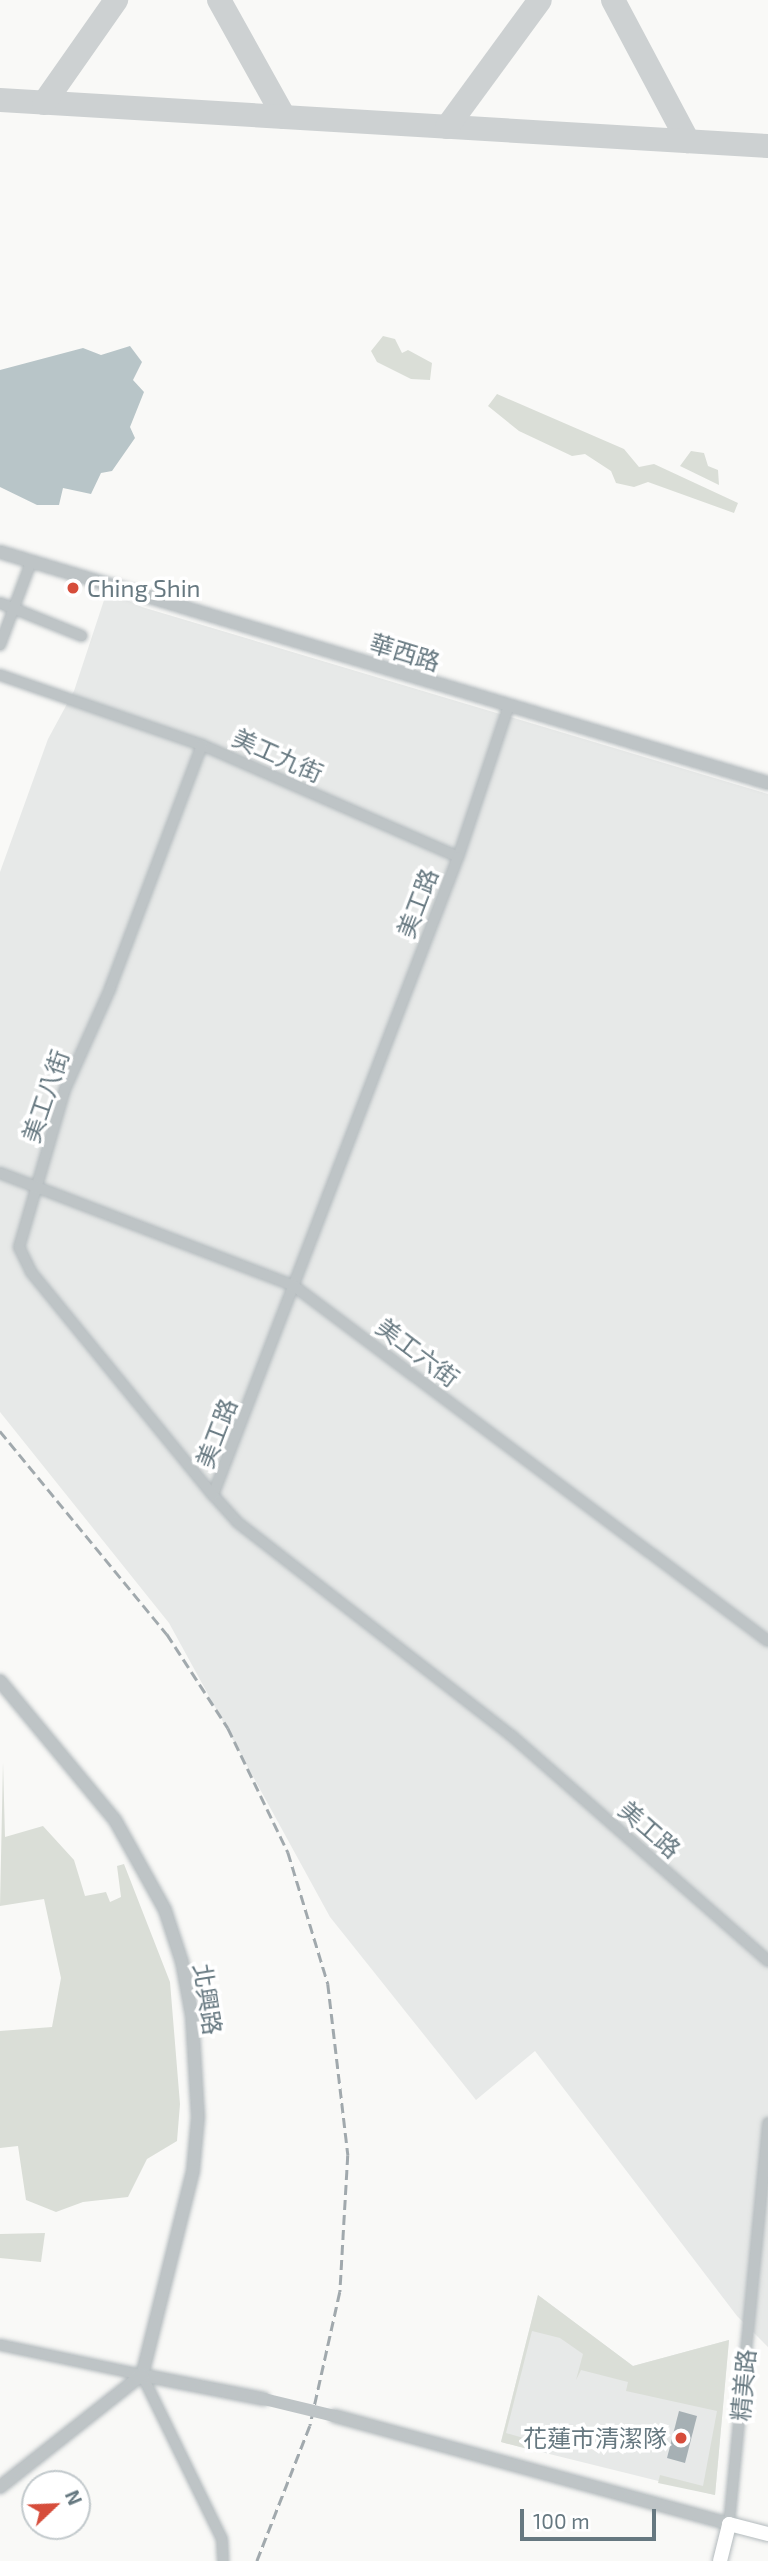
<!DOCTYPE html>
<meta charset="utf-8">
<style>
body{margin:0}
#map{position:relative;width:768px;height:2561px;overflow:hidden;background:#f9f9f7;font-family:"Exo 2","Noto Sans TC",sans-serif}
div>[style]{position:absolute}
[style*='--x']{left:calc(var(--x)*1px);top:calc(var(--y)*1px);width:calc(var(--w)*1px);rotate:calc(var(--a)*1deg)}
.built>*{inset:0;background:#e7e9e8}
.green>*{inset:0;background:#daded7}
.water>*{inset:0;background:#b8c5c8}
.taxiway>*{height:24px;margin:-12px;padding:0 12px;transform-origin:12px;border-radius:12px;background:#cdd1d2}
.building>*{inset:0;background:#a6b0b4}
.roads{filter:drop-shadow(0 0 2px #b3babd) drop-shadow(0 0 2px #b3babd)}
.minor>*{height:10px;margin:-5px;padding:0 5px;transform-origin:5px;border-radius:5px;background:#bec4c6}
.tertiary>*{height:12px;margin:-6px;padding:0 6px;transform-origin:6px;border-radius:6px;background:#bec4c6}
.secondary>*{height:14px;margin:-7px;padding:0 7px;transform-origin:7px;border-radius:7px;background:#fff}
.rail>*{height:2.5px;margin-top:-1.25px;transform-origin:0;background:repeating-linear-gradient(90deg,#a1a9ad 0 10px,transparent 0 15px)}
.tertiary-bridge>*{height:12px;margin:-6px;padding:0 6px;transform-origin:6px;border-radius:6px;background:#bec4c6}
.dots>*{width:19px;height:19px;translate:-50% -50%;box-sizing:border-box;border:4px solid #fff;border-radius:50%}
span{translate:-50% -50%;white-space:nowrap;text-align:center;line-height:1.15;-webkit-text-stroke:7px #fff;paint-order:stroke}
.poi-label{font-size:24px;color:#667880}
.left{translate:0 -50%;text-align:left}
.right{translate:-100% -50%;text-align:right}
.street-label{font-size:24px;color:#667880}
.north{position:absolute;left:21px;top:2470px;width:70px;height:70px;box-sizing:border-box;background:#fff;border:2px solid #c2c9cc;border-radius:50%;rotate:67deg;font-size:19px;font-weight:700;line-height:28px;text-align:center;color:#667880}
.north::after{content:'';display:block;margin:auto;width:24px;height:32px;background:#d64d3b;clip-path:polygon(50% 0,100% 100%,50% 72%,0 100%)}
.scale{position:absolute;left:520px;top:2509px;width:136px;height:32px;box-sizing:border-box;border:4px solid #667880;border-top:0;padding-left:9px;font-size:21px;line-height:24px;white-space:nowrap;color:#667880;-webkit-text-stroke:5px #fff;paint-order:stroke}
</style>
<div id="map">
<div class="built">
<div style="clip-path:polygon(107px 591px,142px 607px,768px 794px,768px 2347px,737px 2316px,535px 2051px,476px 2100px,330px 1917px,169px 1623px,0 1412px,0 872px,48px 739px,74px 691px)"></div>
<div style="clip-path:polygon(538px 2295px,633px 2366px,729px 2340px,715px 2495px,501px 2442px)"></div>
</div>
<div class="green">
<div style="clip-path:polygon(383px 336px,395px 339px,402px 353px,408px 350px,432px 363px,430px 380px,411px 379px,377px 362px,371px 351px)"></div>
<div style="clip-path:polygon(497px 394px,624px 449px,639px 467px,654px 464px,738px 503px,734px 513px,648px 482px,634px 487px,616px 483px,611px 471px,585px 454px,572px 456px,519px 431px,488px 406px)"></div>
<div style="clip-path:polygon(691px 451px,704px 453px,708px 466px,718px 470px,719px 485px,680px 466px)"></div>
<div style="clip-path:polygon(3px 1762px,5px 1837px,43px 1826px,74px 1860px,85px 1896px,106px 1892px,110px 1902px,121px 1897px,117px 1866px,124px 1864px,170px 1982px,180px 2104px,177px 2141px,147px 2159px,128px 2197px,83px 2202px,56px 2212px,26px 2200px,18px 2146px,0 2148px,0 2031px,52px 2027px,61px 1978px,44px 1899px,0 1906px)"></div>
<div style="clip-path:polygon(45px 2233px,41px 2262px,0 2258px,0 2234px)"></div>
<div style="clip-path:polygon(538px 2295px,633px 2366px,729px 2340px,715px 2495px,658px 2483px,660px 2475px,703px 2486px,717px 2411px,626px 2391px,628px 2382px,581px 2370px,576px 2380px,583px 2354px,560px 2338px,532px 2331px,506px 2433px,537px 2442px,535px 2451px,501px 2442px)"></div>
</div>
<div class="water">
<div style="clip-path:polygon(130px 346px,142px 362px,133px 380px,144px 392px,130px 427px,135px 438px,112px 471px,101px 473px,91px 494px,63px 488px,59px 505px,37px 505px,0 487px,0 370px,83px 348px,101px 355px)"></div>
</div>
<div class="taxiway">
<div style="--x:219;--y:0;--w:134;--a:60.9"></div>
<div style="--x:613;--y:0;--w:160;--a:62"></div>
<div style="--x:0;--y:100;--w:769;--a:3.43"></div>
<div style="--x:44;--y:103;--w:126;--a:-55"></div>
<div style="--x:447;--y:127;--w:157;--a:-53.8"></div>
</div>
<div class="building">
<div style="clip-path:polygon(679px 2411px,697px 2416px,685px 2463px,667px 2458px)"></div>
</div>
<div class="roads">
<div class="minor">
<div style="--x:0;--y:603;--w:88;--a:21.9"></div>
<div style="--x:0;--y:645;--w:89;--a:-69.5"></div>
<div style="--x:0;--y:675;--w:214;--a:19.1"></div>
<div style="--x:202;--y:745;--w:279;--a:23.6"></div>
<div style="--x:509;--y:705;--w:160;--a:108.5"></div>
<div style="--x:458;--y:857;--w:683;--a:111.01"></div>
<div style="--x:213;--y:1495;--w:36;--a:48"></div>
<div style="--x:237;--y:1522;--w:348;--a:37.9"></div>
<div style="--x:512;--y:1736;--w:341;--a:41.3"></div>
<div style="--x:202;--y:745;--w:261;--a:110.7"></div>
<div style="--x:110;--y:989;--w:110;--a:114.2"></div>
<div style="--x:65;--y:1089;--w:165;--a:106.2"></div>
<div style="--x:19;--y:1247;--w:28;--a:64"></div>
<div style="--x:31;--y:1272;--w:288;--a:50.8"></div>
<div style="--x:0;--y:1173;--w:315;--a:21"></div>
<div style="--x:294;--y:1286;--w:592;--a:36.83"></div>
<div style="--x:0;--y:2345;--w:145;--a:11.9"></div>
<div style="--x:142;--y:2375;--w:182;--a:64"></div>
<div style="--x:222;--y:2539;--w:22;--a:87"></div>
<div style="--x:729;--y:2524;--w:403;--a:-84.4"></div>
</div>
<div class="tertiary">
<div style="--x:0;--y:552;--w:802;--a:16.74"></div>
<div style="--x:0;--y:1681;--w:180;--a:50.4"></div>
<div style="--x:115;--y:1820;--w:103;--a:60.9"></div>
<div style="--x:165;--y:1910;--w:55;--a:71.9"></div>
<div style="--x:182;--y:1962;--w:55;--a:79.5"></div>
<div style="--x:192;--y:2016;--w:101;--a:86.6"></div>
<div style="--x:198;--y:2117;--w:54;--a:95.3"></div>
<div style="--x:193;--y:2171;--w:210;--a:104"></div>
<div style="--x:142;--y:2375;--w:124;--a:11.1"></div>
<div style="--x:335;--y:2416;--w:409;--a:15.3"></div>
<div style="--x:0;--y:2487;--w:181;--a:-38.3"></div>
</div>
<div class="secondary">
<div style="--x:720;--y:2561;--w:38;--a:-76"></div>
<div style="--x:729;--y:2524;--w:40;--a:14.4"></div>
</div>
</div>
<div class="rail">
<div style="--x:0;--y:1431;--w:263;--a:50.6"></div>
<div style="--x:167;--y:1634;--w:112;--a:57"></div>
<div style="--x:228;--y:1728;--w:138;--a:64.2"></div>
<div style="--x:288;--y:1852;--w:138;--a:73.1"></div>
<div style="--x:328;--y:1984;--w:172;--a:83.3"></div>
<div style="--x:348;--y:2155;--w:137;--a:93.3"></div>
<div style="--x:340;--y:2292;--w:137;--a:102.6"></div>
<div style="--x:310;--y:2426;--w:145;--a:111.4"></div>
</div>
<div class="tertiary-bridge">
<div style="--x:264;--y:2399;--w:73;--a:13.5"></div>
</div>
<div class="dots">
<div style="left:73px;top:588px;background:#d64d3b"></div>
<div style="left:681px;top:2438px;background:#d64d3b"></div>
</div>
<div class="poi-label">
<span class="left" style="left:87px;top:588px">Ching Shin</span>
<span class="right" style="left:667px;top:2438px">花蓮市清潔隊</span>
</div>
<div class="street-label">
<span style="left:405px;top:652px;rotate:17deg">華西路</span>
<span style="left:278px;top:755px;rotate:24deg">美工九街</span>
<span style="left:417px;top:903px;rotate:-69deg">美工路</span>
<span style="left:45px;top:1096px;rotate:-71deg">美工八街</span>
<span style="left:418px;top:1352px;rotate:37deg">美工六街</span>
<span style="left:216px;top:1433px;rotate:-69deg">美工路</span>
<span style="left:650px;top:1829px;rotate:41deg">美工路</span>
<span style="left:208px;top:1999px;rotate:81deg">北興路</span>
<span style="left:743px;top:2385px;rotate:-85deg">精美路</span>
</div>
<div class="north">N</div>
<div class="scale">100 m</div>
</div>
